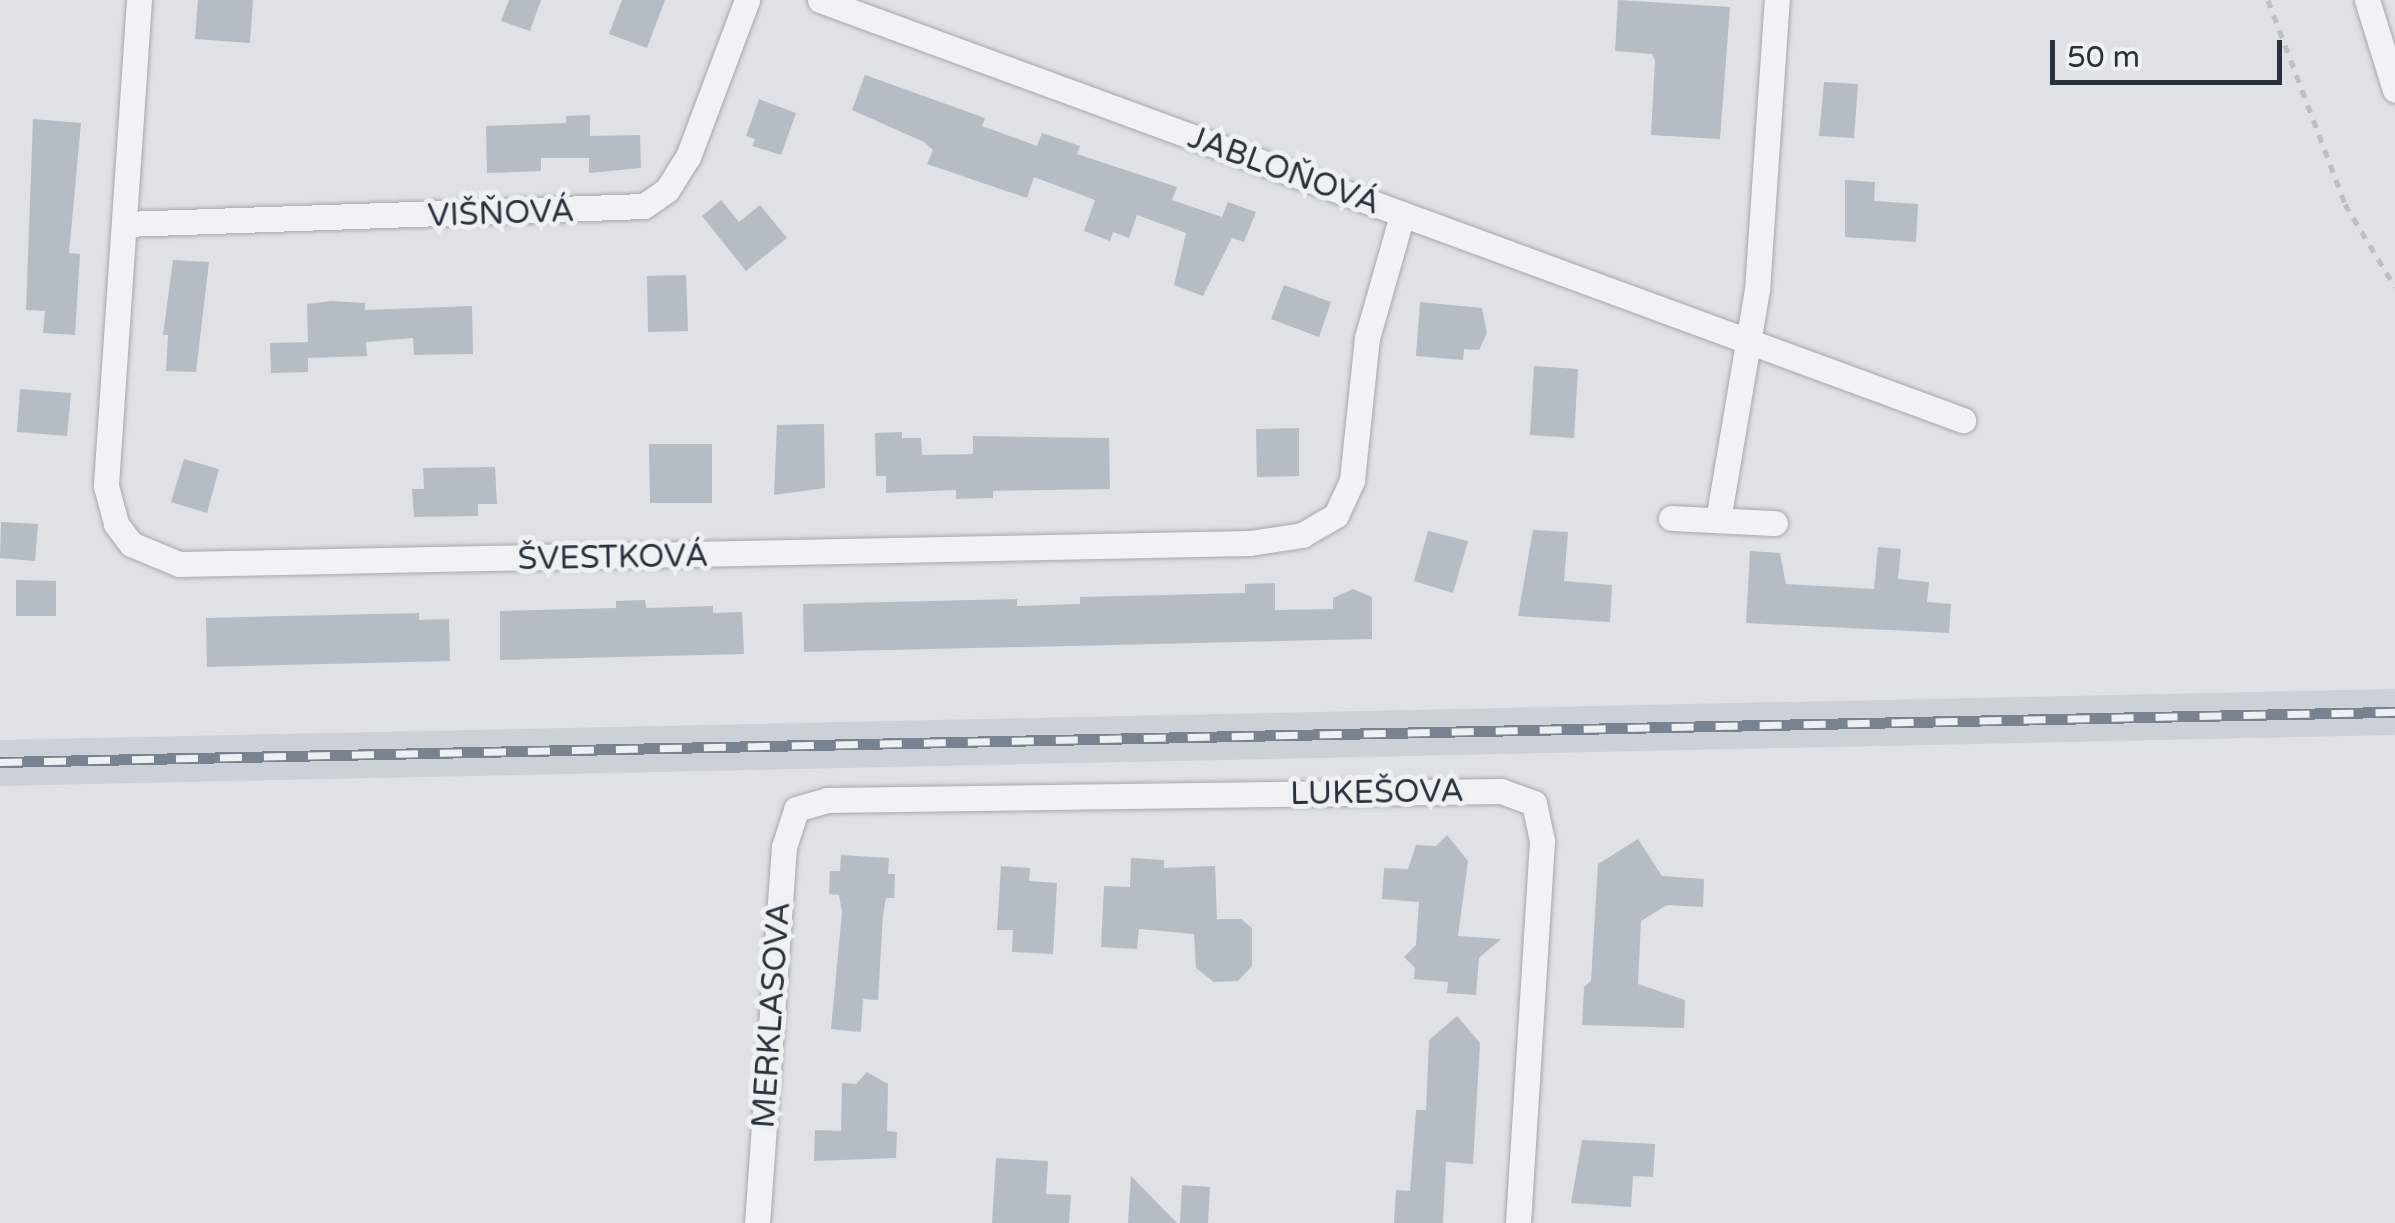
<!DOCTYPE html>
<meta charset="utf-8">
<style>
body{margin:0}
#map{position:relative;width:2395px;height:1223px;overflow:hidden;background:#dee2e6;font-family:"Varela Round",sans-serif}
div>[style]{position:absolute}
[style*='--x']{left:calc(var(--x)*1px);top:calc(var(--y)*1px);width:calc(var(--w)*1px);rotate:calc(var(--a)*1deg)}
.built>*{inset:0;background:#ccd1d8}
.building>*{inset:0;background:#b6bcc3}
.path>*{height:5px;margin-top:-2.5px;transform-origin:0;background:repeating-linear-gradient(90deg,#bcc0c5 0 8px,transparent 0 16px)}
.roads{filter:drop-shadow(0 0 2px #a4a9b0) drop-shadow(0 0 2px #a4a9b0)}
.street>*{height:25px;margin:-12.5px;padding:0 12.5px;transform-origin:12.5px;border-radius:12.5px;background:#f0f2f5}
.rail>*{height:11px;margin-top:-5.5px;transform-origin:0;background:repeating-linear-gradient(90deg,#edf1f4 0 22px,#79838f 0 44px);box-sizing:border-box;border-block:2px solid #79838f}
span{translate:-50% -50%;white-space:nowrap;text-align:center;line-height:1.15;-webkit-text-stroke:10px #edf1f4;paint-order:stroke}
.street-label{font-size:32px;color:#29313c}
.scale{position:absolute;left:2050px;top:40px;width:232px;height:45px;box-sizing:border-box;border:5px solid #29313c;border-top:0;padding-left:12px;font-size:30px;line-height:35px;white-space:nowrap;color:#29313c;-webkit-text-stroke:8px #edf1f4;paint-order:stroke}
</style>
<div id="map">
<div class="built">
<div style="clip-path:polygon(2395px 689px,2395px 735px,0 786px,0 740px)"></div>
</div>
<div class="building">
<div style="clip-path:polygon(198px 0,253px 0,250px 43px,195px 39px)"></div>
<div style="clip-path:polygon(509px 0,541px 0,530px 31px,501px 21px)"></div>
<div style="clip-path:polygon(622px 0,665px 0,647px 48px,609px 34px)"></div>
<div style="clip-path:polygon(1618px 0,1730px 7px,1720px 139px,1651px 135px,1655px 60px,1652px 54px,1615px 51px)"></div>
<div style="clip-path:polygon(865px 75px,985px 118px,982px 126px,1037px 146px,1042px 133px,1080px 146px,1077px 154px,1177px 187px,1172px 200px,1222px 217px,1228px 202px,1256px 212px,1244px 242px,1232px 238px,1203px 296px,1174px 285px,1186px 233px,1137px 215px,1129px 238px,1113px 232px,1110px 241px,1084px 231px,1095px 200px,1034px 177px,1027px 198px,927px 164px,933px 150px,924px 142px,852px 110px)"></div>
<div style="clip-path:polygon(1824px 82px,1858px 84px,1854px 138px,1819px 136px)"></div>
<div style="clip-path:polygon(759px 99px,796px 113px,781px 155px,752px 146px,755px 139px,746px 136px)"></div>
<div style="clip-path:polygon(590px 115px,590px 136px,640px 135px,641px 168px,589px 173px,589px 158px,541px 158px,541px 171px,487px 173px,486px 126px,566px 123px,566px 116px)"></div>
<div style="clip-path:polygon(33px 119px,81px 123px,69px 253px,80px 254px,75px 335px,43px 333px,45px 311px,26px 310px)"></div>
<div style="clip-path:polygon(1845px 180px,1875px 182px,1874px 201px,1918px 204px,1916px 242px,1845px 237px)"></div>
<div style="clip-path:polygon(721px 200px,739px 222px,760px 205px,787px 238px,746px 271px,702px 216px)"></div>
<div style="clip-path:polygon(173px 260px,209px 262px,196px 372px,166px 371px,168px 335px,163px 335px)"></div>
<div style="clip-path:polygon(686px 275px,688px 331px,648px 332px,647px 276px)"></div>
<div style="clip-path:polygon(1284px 285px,1331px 302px,1319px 337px,1271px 319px)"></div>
<div style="clip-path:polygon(332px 301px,365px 303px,365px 310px,472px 306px,473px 354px,414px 355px,413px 338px,366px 342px,367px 356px,308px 358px,308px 372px,271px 373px,270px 343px,308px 342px,307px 304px)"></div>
<div style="clip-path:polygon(1420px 302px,1482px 308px,1487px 333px,1479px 350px,1464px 349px,1463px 360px,1416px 356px)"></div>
<div style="clip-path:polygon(1534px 366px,1578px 369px,1574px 438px,1530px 435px)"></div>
<div style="clip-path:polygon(20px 389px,71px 393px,67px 436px,17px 432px)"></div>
<div style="clip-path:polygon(824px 424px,825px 488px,774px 495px,777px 425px)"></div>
<div style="clip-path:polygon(1299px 428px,1299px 476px,1257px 477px,1256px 429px)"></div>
<div style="clip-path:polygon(902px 432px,902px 438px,921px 438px,922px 455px,973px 454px,973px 436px,1109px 438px,1110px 489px,993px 491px,993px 498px,956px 499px,956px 490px,886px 493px,886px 476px,876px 476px,875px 433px)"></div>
<div style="clip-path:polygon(649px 444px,712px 444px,712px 503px,650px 503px)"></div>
<div style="clip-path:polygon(184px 459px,219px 469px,207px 513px,171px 502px)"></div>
<div style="clip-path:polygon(495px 467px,497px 504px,478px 504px,478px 516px,414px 517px,412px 489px,424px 489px,423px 468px)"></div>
<div style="clip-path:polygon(1px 522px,38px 524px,35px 561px,0 558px)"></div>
<div style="clip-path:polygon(1533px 530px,1568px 532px,1564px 581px,1612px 585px,1610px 622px,1518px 616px)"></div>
<div style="clip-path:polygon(1428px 531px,1468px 541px,1453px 593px,1414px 581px)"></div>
<div style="clip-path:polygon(1878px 547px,1901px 549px,1898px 579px,1929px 582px,1927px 602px,1951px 604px,1949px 633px,1746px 623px,1750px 551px,1780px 553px,1786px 584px,1874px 589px)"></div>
<div style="clip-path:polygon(16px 580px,56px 581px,56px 616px,16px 616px)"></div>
<div style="clip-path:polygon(1275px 583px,1275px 610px,1333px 609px,1333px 598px,1353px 589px,1372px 597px,1372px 639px,804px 652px,803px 604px,1017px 599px,1017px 606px,1080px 604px,1080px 597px,1245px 593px,1245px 584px)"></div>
<div style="clip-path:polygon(645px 600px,646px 608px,713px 606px,713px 613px,742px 612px,744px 654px,500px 660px,500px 611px,616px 608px,616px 601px)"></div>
<div style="clip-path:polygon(419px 613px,419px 620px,449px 619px,450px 661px,207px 667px,206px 618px)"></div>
<div style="clip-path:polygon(1447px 835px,1468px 861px,1458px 936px,1501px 939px,1479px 958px,1476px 995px,1447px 993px,1448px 982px,1414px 979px,1415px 968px,1404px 957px,1416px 945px,1419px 902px,1382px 899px,1384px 868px,1408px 869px,1416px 845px,1436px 846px)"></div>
<div style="clip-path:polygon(1638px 839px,1662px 876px,1704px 879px,1703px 907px,1667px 905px,1641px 921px,1638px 984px,1685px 1000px,1684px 1028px,1582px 1025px,1584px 987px,1591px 981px,1598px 864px)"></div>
<div style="clip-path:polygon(841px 855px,889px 858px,888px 874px,895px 874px,894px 898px,886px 898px,883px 915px,878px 1000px,863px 999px,861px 1032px,831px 1029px,842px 912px,839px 895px,829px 894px,830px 871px,840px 871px)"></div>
<div style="clip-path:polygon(1131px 858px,1164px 860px,1164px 868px,1215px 866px,1217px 919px,1241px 919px,1252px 928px,1252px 966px,1238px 981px,1214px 982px,1196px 968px,1194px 934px,1139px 929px,1137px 949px,1101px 947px,1104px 886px,1130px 887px)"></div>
<div style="clip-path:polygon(1001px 866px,1030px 868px,1029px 881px,1057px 883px,1053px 954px,1012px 952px,1013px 930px,997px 930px)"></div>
<div style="clip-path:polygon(1457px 1016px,1480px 1043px,1473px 1164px,1446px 1162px,1443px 1223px,1394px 1223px,1396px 1190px,1410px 1191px,1416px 1110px,1426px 1110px,1429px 1040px)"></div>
<div style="clip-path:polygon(867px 1072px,888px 1084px,887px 1131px,897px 1132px,896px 1158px,814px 1161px,815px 1130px,841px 1131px,842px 1083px,856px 1084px)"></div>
<div style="clip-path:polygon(1582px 1140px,1655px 1144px,1653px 1177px,1633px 1176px,1631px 1207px,1571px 1203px)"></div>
<div style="clip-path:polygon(996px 1158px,1048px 1161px,1046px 1194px,1071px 1195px,1069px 1223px,992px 1223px)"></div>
<div style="clip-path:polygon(1131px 1176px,1177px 1223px,1128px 1223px)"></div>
<div style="clip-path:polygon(1182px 1185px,1210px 1187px,1208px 1223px,1180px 1223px)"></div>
</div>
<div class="path">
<div style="--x:2268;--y:0;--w:218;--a:69.3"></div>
<div style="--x:2345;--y:204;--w:97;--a:58.9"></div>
</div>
<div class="roads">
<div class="street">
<div style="--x:139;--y:0;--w:487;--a:93.9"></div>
<div style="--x:106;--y:486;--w:39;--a:75"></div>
<div style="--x:116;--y:524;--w:25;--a:53"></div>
<div style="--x:131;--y:544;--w:52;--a:22.6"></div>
<div style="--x:179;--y:564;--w:1071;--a:-1.12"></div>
<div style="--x:1250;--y:543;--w:53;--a:-8.7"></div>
<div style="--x:1302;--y:535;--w:39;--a:-30"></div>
<div style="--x:1336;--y:515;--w:38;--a:-65"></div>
<div style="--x:1352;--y:480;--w:143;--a:-84"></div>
<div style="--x:1367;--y:338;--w:128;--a:-74.1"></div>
<div style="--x:820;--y:0;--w:1218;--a:20.18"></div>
<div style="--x:2367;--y:0;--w:94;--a:72.7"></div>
<div style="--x:124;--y:224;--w:520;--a:-1.98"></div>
<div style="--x:644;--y:206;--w:28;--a:-35"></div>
<div style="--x:667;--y:190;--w:39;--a:-58"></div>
<div style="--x:688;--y:157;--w:168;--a:-69.4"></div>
<div style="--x:1671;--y:518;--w:104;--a:2.8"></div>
<div style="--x:1718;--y:520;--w:233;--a:-80.4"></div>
<div style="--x:1757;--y:290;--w:291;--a:-86.1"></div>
<div style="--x:757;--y:1223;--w:377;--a:-85.9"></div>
<div style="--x:784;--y:847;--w:40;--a:-72"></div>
<div style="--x:796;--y:809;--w:32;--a:-16"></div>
<div style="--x:827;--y:800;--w:674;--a:-0.77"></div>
<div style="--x:1501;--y:791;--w:35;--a:20"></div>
<div style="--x:1534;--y:803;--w:39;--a:78"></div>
<div style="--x:1542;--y:841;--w:383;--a:93.6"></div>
</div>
</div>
<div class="rail">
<div style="--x:0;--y:762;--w:2396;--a:-1.2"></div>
</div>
<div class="street-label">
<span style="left:1284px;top:171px;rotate:20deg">JABLOŇOVÁ</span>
<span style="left:501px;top:214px;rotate:-2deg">VIŠŇOVÁ</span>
<span style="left:613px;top:558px;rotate:-1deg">ŠVESTKOVÁ</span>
<span style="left:1377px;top:793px;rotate:-1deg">LUKEŠOVA</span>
<span style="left:772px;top:1015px;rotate:-86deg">MERKLASOVA</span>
</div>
<div class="scale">50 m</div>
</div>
